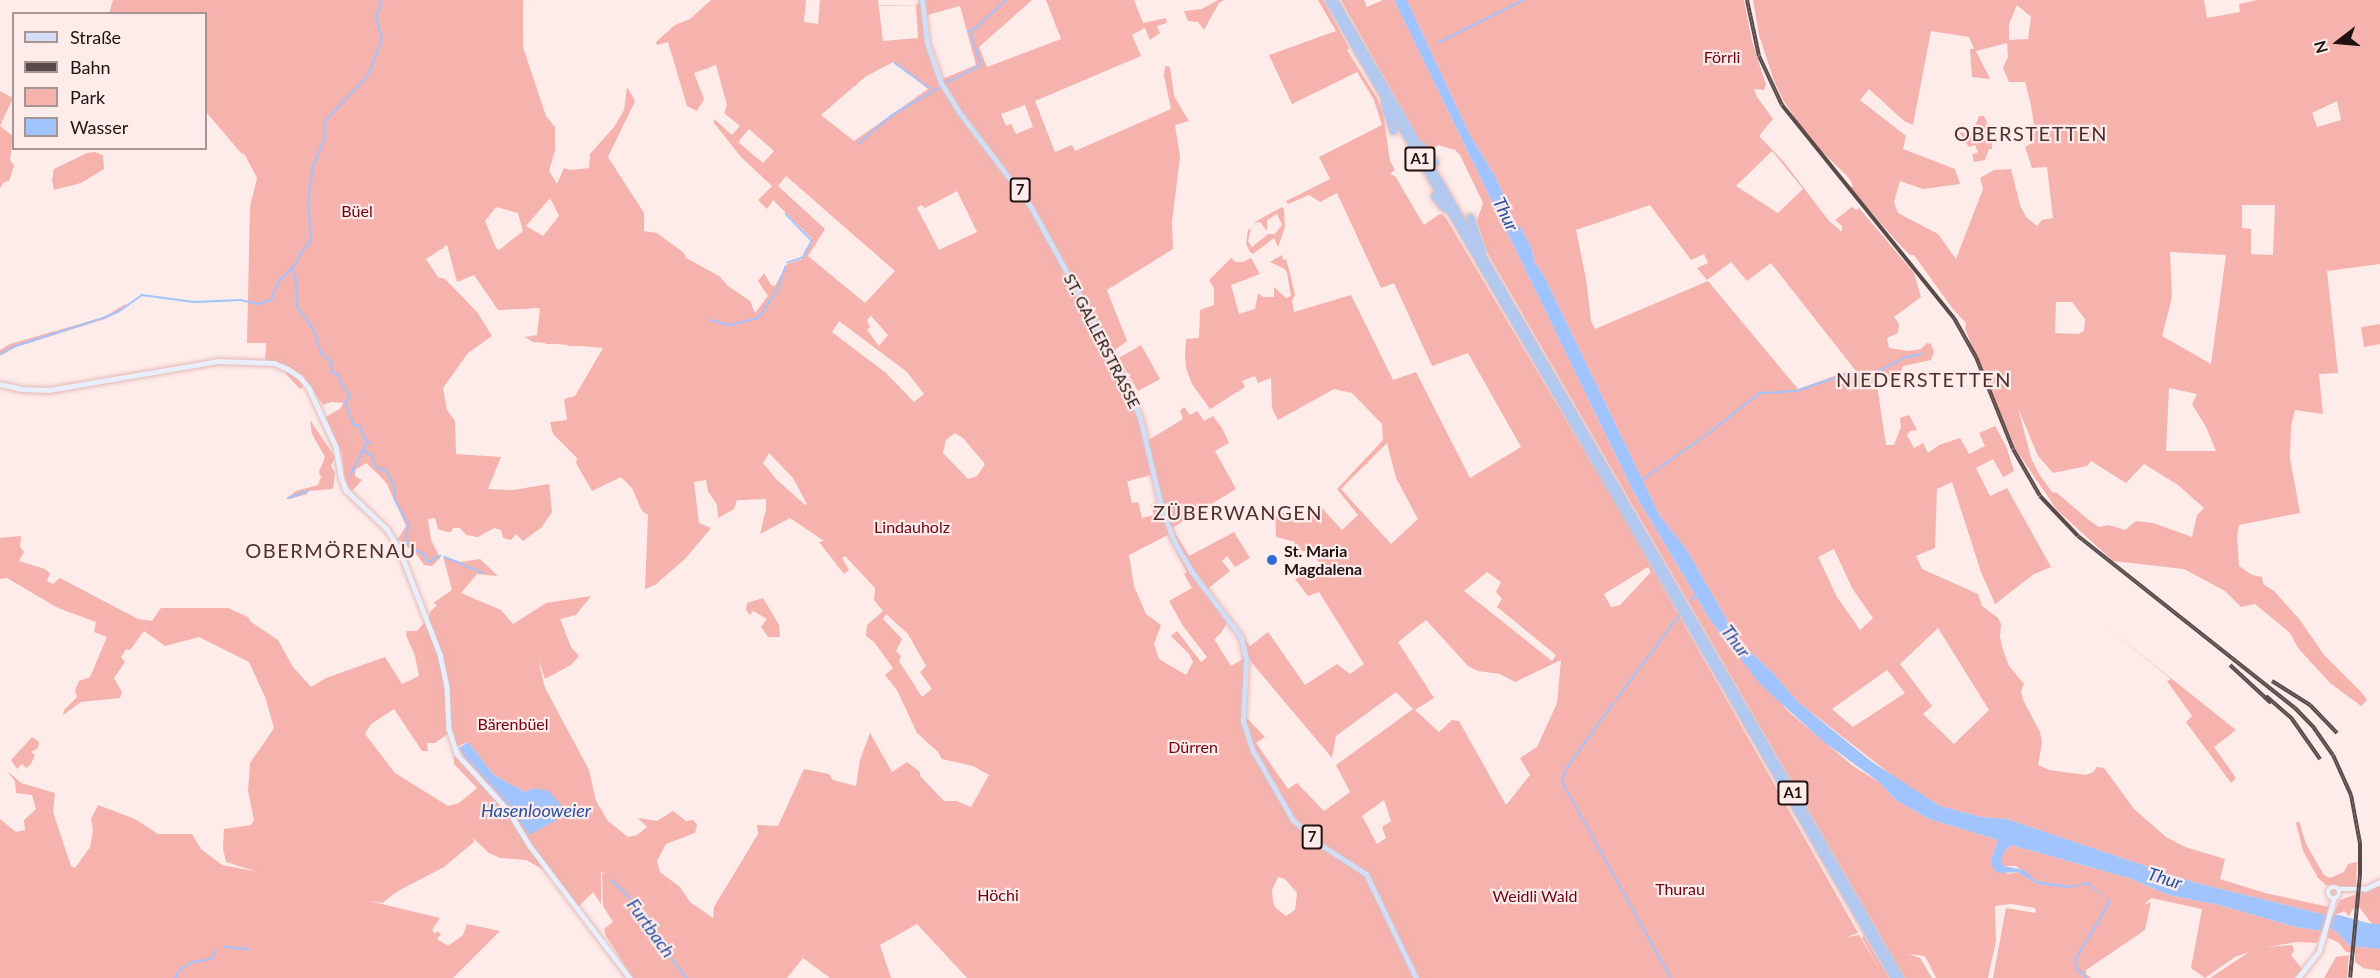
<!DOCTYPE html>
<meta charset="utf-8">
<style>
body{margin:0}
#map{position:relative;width:2380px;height:978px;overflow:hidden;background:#feeceb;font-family:Lato,sans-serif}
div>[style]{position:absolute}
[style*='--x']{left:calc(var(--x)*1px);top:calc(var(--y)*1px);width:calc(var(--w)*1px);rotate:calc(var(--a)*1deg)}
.green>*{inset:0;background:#f6b2ad}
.water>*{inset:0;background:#a2c4fe}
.stream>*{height:1.5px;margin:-0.75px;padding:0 0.75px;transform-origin:0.75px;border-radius:0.75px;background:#a2c4fe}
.roads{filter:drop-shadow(0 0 2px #e4bab7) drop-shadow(0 0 2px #e4bab7)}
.secondary>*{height:4.5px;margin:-2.25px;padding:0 2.25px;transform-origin:2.25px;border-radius:2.25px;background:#e8eefa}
.secondary>.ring{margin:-2.25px;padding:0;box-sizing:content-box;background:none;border:4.5px solid #e8eefa;border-radius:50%}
.primary>*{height:5px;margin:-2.5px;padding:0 2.5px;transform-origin:2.5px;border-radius:2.5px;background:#d1def5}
.motorway>*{height:7px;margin:-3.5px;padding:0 3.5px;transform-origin:3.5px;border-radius:3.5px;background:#b2c8ee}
.rail>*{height:4px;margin-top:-2px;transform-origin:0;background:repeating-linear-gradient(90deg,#feeceb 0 4.5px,#5a4b4a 0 9px);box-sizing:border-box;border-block:2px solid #5a4b4a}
.dots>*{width:16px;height:16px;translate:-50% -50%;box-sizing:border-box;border:3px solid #feeceb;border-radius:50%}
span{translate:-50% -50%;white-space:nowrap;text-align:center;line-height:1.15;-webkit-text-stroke:4.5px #feeceb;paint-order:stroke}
.shield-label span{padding:2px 4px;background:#feeceb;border:2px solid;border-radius:4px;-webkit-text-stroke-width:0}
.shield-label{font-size:15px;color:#201211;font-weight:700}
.park-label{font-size:16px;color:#730010}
.street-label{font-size:16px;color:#201211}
.poi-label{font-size:16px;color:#201211;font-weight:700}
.left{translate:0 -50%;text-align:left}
.water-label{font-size:18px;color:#2452a5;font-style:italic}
.quarter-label{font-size:20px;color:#502f2d;letter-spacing:1.5px}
.legend{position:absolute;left:12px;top:12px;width:195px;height:138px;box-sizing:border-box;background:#feeceb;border:2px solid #a59594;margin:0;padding:8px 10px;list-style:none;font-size:18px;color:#201211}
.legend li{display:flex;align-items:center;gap:12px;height:30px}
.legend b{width:30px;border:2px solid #a59594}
.north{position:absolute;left:2308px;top:12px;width:60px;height:60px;-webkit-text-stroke:4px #feeceb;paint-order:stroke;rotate:254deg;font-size:16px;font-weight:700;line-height:24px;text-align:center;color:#201211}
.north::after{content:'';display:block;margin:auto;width:21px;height:27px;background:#201211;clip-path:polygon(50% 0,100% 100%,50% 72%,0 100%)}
</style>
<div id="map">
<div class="green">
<div style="clip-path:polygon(evenodd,113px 0,523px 0,523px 47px,546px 116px,555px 127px,555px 150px,549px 171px,557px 184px,564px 168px,570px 170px,589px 168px,590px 154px,614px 127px,624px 110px,627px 87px,635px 101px,608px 157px,644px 213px,644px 231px,657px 233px,684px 253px,686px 258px,719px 276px,728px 286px,750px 301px,755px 313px,768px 296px,758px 281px,764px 273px,771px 285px,775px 286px,787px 264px,803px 259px,812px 239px,773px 200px,767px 209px,758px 200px,772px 186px,741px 157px,714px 123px,714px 119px,732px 135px,740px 126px,724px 113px,727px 105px,716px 65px,694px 73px,704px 99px,697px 111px,687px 106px,668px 42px,657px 45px,656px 42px,675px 25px,690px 19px,711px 0,806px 0,804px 22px,818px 24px,820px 0,878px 0,883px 41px,918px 38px,916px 4px,919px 4px,919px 0,1032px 0,979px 47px,987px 67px,1061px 39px,1046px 0,1134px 0,1143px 23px,1166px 18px,1167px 23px,1157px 26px,1160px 33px,1150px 40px,1145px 28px,1132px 35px,1141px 56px,1035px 101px,1055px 152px,1072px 145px,1075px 151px,1171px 109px,1164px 76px,1165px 66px,1170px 67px,1174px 96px,1189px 121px,1175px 125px,1180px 157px,1172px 222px,1173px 249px,1107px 290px,1127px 341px,1111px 353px,1147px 441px,1183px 419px,1180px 411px,1184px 407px,1190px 415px,1197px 411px,1204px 421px,1213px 416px,1222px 428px,1229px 443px,1215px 451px,1236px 489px,1172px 528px,1189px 556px,1234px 532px,1250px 558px,1235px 567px,1227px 556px,1222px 561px,1230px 571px,1206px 590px,1250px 646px,1268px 632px,1305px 685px,1337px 664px,1350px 674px,1364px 664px,1319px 592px,1308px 596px,1295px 579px,1322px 567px,1313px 553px,1293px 549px,1295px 542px,1276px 537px,1275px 512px,1281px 511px,1294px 522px,1300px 523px,1320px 506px,1342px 530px,1358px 515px,1337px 489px,1383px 440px,1382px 424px,1352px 393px,1334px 389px,1278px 420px,1272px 408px,1271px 378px,1258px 383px,1255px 376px,1242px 381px,1245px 387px,1210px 409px,1192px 384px,1186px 368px,1185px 355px,1186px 339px,1199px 338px,1200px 310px,1214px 305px,1214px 288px,1209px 280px,1231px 258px,1236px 262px,1243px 262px,1251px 258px,1260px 274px,1231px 285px,1239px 314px,1255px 309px,1258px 293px,1263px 297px,1274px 297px,1274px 287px,1286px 298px,1291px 296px,1287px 273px,1285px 269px,1270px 262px,1282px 255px,1283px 260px,1286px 259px,1290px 273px,1295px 295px,1292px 301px,1294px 312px,1351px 295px,1393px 380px,1416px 372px,1470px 478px,1521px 447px,1468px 353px,1432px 366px,1394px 283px,1381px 288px,1337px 193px,1320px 202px,1309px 195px,1288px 204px,1286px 201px,1330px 179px,1319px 157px,1382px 125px,1374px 100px,1357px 72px,1292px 104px,1269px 55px,1336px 31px,1318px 0,1323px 0,1349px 48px,1347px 50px,1377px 98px,1383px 113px,1390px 161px,1395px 170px,1390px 174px,1395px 176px,1424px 225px,1438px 215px,1442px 214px,1446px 218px,1623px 516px,1858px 933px,1847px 937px,1859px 935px,1881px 972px,1862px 938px,1864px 936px,1889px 978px,967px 978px,917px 924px,880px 945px,891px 978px,830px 978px,803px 958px,787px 978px,633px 978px,606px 936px,604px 929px,613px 922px,603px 906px,602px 873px,605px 874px,601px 871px,601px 904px,593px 892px,577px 908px,550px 873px,526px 860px,500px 858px,489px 853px,473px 838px,474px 842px,444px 867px,398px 891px,382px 903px,369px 901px,440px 918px,432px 930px,435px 934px,437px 931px,441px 934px,437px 939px,448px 946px,463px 935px,467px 924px,500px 931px,453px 978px,0 978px,0 819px,16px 832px,25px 830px,24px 820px,36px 809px,32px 795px,16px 793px,15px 781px,6px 770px,21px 783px,55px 793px,53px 812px,71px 866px,75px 868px,90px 847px,93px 830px,91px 819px,98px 805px,135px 819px,158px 834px,192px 834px,201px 849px,222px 865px,258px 872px,226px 862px,223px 849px,224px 829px,251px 825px,254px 820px,248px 791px,250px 763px,274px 728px,265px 697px,249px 662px,199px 637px,165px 646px,144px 631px,130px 650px,126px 649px,121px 657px,125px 662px,114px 678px,122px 692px,120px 698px,81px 702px,63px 715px,64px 710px,77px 697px,75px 690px,79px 681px,90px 677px,107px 637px,94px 632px,96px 622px,58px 608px,7px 578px,0 579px,0 538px,21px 536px,20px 547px,24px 552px,19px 561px,45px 569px,50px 573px,47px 581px,53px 584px,60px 578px,138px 619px,152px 621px,161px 608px,228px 608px,248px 617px,251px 622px,278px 640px,293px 667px,311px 687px,326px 678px,385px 657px,402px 684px,419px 676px,415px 656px,406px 635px,407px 631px,417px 631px,424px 623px,427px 624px,430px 612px,437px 605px,433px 603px,452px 590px,443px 556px,461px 562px,480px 559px,498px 576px,477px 574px,461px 593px,501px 610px,513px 624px,546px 603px,591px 596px,576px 615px,560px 619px,571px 647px,579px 656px,571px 665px,545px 679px,538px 659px,545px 688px,589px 770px,596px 801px,608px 821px,628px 837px,637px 835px,647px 827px,638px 818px,657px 821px,673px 811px,686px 821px,693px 820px,697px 825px,695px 833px,666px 844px,657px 861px,660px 872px,680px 887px,690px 902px,713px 918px,714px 907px,758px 834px,757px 825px,778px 826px,804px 769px,829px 774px,833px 780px,856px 786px,860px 760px,870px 733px,892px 772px,907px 762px,920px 772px,920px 776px,944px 801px,956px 801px,971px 807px,989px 775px,973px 766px,942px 759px,938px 752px,917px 733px,897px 690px,885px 675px,893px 668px,874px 642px,866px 636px,867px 625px,883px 611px,874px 600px,875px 588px,845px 556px,842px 558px,849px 570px,844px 574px,819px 542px,824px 541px,790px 518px,760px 534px,766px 509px,766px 499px,737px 500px,734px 509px,718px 518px,717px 505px,708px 491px,706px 480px,694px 482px,699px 523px,711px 528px,685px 559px,655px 585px,645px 589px,648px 515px,642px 511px,632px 488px,621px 477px,592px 491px,576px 463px,577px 458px,553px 434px,550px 422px,567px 420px,564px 399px,575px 396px,603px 348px,533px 342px,525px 337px,537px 335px,540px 308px,498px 310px,474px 275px,457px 282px,447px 245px,426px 259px,438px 277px,445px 279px,477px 312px,492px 336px,468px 353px,443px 388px,447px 410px,455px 421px,456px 454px,501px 457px,488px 489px,513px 490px,549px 484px,552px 512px,542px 527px,523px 541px,516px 534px,511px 540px,503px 538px,501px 530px,494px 528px,478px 537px,466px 535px,460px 528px,453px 528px,451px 532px,447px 532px,438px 529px,435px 518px,428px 519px,431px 540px,440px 558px,432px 566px,424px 565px,417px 555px,398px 539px,406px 526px,387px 484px,380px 476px,366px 463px,355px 470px,355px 476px,362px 480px,352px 491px,345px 482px,342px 455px,326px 417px,341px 408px,343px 403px,331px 402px,323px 405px,308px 383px,300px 389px,285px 373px,293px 374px,288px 369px,265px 362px,266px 343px,247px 343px,250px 206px,257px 178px,245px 155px,241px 153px,206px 112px,206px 14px,109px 13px,113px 0,960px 6px,976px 65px,940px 80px,926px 36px,924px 16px,960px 6px,113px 0,893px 62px,928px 89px,854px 141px,821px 115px,865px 77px,893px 62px,113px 0,1025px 105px,1033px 127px,1016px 134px,1011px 124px,1006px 126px,1001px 114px,1025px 105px,113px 0,749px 129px,774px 151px,763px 163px,738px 142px,749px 129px,113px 0,786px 176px,895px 271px,865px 303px,808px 256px,825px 229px,778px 186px,786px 176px,113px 0,957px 191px,977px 232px,939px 250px,917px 208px,921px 205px,925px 208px,957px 191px,113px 0,550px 198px,559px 216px,543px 236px,526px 226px,550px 198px,113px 0,496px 207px,518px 213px,523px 231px,499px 250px,496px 248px,485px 221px,496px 207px,113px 0,871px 316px,888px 335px,879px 346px,867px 330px,870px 327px,867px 320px,871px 316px,113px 0,839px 321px,907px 372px,924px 394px,914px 402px,886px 373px,832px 332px,839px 321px,113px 0,955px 433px,963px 438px,985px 464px,977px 476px,968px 479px,943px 453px,946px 440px,955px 433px,113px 0,1387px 443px,1396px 478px,1418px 519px,1391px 544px,1341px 489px,1387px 443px,113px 0,769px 453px,793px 478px,807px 504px,805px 505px,776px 479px,763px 463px,769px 453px,113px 0,1152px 475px,1158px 503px,1151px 504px,1154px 515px,1142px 518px,1138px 502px,1132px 503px,1127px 481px,1152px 475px,113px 0,1168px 535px,1187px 572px,1184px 574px,1192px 588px,1169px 601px,1183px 626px,1207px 657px,1201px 662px,1177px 631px,1171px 636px,1189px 654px,1193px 662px,1186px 675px,1159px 659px,1154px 644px,1161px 625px,1146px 614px,1134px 586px,1129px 555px,1168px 535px,113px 0,1648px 567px,1651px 572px,1620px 605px,1611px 607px,1604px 594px,1648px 567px,113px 0,1487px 572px,1501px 582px,1496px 592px,1502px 599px,1497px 607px,1556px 655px,1552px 661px,1464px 591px,1487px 572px,113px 0,886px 614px,908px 634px,926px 666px,920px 672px,932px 689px,922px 697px,899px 661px,901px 656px,896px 651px,902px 639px,883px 619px,886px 614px,113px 0,1426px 620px,1468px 666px,1478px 671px,1500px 674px,1515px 682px,1561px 660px,1557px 703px,1537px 747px,1520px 758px,1530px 775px,1506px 805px,1459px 721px,1452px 720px,1439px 732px,1415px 710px,1434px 698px,1398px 642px,1426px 620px,113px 0,1228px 622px,1241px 642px,1243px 659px,1231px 666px,1214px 639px,1220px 634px,1228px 622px,113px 0,1246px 656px,1332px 758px,1336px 736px,1396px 692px,1413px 709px,1336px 765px,1350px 792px,1324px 811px,1297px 783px,1288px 789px,1256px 743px,1265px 737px,1243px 714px,1246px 656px,113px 0,394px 709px,422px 751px,428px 751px,427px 743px,435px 743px,449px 733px,454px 748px,468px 742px,494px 775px,525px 792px,534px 788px,564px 809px,561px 813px,511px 810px,464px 757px,454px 756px,454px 764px,477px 788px,459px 803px,448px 806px,395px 773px,365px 734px,371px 724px,394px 709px,113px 0,1384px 800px,1391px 821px,1382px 827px,1386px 838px,1377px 844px,1362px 816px,1384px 800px,113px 0,1278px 877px,1285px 879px,1297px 893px,1295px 910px,1286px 916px,1275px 907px,1273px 901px,1272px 890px,1278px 877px)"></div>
<div style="clip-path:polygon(1218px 0,1224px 0,1219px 3px,1204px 30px,1198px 22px,1188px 21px,1184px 11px,1202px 9px)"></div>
<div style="clip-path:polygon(1341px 0,1364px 0,1367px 7px,1383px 0,1394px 0,1633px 491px,1710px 620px,1735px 652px,1789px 712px,1853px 766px,1879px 782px,1896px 800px,1929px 819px,1998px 840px,1991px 860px,2008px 874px,2018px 872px,2037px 884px,2052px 885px,2036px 881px,2016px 866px,2004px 866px,2001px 862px,2003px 853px,2011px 845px,2129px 878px,2169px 895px,2219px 905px,2296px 927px,2322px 931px,2317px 943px,2296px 942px,2267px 947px,2292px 945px,2294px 950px,2291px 955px,2302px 969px,2294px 978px,2210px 978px,2249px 952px,2235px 957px,2205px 978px,2191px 968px,2202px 909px,2151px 898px,2144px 905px,2151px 902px,2145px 930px,2086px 970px,2086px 974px,2091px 978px,1993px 978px,2006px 908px,2036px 913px,2035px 908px,2011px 904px,1995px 906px,1996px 941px,1988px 978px,1936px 978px,1925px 956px,1909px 954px,1920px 958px,1932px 978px,1905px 978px,1487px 252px,1477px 221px,1483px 203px,1460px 155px,1455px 150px,1438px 145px,1429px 152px,1420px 141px)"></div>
<div style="clip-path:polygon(evenodd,1407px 0,1744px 0,1752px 41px,1766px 85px,1764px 90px,1754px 89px,1757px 97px,1773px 119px,1759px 136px,1784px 162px,1829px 221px,1842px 232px,1842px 226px,1835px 220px,1852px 207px,1856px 210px,1859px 208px,1914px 273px,1921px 297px,1894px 317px,1899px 324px,1898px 333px,1887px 338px,1889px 348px,1909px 351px,1921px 349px,1927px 343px,1931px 344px,1934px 352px,1931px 360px,1903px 366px,1898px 380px,1894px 384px,1889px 383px,1875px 372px,1886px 445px,1894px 445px,1901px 427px,1900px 418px,1909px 415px,1917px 430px,1910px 431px,1907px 435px,1914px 448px,1923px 443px,1928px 453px,1939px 445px,1960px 438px,1969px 454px,1985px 446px,1979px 433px,1995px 426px,2006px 446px,2014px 471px,2003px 477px,1993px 459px,1976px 468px,1990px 496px,2007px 488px,2051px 567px,2034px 574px,1995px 604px,1981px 572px,1952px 482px,1937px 489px,1935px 548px,1916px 556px,1922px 569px,1978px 594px,1982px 606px,1998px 618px,2001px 624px,2000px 637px,2003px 650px,2009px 666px,2024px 684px,2021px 691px,2023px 700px,2040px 732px,2042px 743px,2038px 765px,2049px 770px,2086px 775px,2093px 772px,2097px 767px,2104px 768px,2134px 809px,2166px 837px,2185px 847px,2225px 859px,2220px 879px,2265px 893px,2329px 907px,2326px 915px,2193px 882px,2007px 819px,1982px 817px,1940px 806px,1898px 780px,1798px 702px,1771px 671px,1739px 641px,1687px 550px,1660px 516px,1544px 276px,1534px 261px,1532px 250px,1522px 229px,1516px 224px,1496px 178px,1470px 135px,1407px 0,1772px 151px,1803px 189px,1778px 213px,1736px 186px,1772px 151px,1407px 0,1650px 205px,1691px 260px,1704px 254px,1708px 263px,1697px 268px,1707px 280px,1731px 262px,1747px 281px,1771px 263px,1856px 371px,1843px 373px,1798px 389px,1708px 281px,1595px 329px,1591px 321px,1586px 279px,1576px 230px,1650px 205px,1407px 0,1834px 549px,1852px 588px,1873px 618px,1860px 630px,1837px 597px,1818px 557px,1834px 549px,1407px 0,1938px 628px,1989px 710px,1954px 744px,1923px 714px,1932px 706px,1900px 664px,1938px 628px,1407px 0,1887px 670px,1905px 693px,1853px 727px,1832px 709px,1887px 670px)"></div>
<div style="clip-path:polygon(evenodd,1753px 0,2204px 0,2207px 18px,2240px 12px,2239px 4px,2257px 0,2380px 0,2380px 264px,2327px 271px,2338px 373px,2319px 374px,2323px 414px,2295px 410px,2291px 426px,2290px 458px,2300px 513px,2239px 525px,2237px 536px,2239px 566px,2252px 575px,2262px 577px,2263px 584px,2274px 591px,2300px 620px,2324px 655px,2362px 693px,2367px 700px,2361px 706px,2330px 683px,2298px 648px,2290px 633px,2255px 604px,2241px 607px,2225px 591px,2184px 569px,2113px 561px,2057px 510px,2016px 450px,1965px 329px,1966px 323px,1952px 308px,1914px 255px,1910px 255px,1899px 244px,1858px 197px,1850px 188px,1853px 186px,1849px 178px,1809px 139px,1783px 100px,1774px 81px,1759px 35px,1753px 0,2017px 5px,2031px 17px,2028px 39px,2009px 40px,2009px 24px,2017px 5px,1753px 0,1931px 31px,1969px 37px,1974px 49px,1970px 49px,1972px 77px,1990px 79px,1976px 51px,2007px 43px,2008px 57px,2003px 68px,2009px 82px,2025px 82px,2031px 105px,2035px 131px,2032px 143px,2025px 147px,2032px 168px,2047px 167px,2053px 218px,2042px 220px,2037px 226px,2026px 217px,2020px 205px,2011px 169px,1994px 170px,1980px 178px,1983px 189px,1956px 259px,1938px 234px,1898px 213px,1894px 202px,1900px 181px,1923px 189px,1960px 184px,1955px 169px,1903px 149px,1906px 136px,1860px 100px,1869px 89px,1904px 121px,1913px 125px,1931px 31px,1753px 0,2337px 101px,2341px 120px,2317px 127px,2312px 113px,2337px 101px,1753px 0,2242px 205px,2275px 205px,2273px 255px,2251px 254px,2251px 229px,2242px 228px,2242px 205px,1753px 0,2170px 252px,2226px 255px,2211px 364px,2162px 336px,2172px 297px,2170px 252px,1753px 0,2056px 302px,2072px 302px,2085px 319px,2084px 331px,2078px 334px,2055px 333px,2056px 302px,1753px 0,2169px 388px,2197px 394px,2192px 404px,2206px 427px,2216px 451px,2166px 451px,2169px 388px,1753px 0,2018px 408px,2038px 456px,2053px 473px,2087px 466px,2091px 461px,2126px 483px,2144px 464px,2178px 485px,2204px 508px,2197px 515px,2192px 537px,2153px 523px,2136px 521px,2125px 530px,2109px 525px,2099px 527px,2090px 521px,2057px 493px,2052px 492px,2039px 474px,2031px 458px,2018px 408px)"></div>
<div style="clip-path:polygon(0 91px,13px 98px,0 126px,13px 136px,10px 160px,14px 166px,9px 181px,4px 182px,0 188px)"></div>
<div style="clip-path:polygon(1979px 116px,1984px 116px,1992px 135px,1992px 149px,1989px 149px,1985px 160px,1974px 162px,1972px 155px,1978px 152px,1975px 145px,1969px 147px,1959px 132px,1972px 134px)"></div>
<div style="clip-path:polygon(95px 152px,103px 155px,104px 169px,81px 183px,54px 190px,52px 180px,54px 169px,87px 153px)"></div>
<div style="clip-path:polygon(1282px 207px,1284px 209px,1285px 227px,1278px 247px,1274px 238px,1253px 254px,1250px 252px,1246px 244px,1248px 230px,1251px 228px,1248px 241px,1252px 247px,1268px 234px,1275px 234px,1282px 225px,1277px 214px,1267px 220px,1267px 231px,1260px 222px,1253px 223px)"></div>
<div style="clip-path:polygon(127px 303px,119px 312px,105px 319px,16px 347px,0 356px,0 350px,10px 344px,104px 317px)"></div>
<div style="clip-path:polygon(2380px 324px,2380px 344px,2364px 347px,2361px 327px)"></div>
<div style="clip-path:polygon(1141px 345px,1160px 379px,1138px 391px,1119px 358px)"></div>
<div style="clip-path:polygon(310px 420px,335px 457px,331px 466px,335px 473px,333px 489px,308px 491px,307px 494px,290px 499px,287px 498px,296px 491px,318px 485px,321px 477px,319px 472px,325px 457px,312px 434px)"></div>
<div style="clip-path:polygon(763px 598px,779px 625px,780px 637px,768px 637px,761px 627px,767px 619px,753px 611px,750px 615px,746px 610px,747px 603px)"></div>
<div style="clip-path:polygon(2098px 620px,2236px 730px,2214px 747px,2236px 778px,2231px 783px,2186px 722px,2192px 716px,2167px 681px,2171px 679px)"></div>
<div style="clip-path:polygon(32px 737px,39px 742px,38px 748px,31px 752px,35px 755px,31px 764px,26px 768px,22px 764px,17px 769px,11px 760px)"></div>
<div style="clip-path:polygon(2299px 821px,2306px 844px,2324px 875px,2330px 878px,2344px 872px,2348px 864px,2357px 862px,2356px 887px,2326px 885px,2318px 878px,2303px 851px,2296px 823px)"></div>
<div style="clip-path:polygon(2380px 886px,2380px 924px,2372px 924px,2359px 907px,2353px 909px,2349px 916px,2344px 911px,2333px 916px,2340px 900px)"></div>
<div style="clip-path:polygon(2329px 928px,2337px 932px,2350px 946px,2380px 949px,2380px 971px,2363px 968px,2355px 962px,2355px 953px,2346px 952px,2339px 943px,2327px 937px)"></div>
<div style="clip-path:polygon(2349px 955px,2347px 978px,2324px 978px,2336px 957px)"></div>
</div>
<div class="water">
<div style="clip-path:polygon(1394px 0,1407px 0,1470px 135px,1496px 178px,1516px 224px,1522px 229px,1532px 250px,1534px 261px,1544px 276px,1660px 516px,1687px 550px,1739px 641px,1771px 671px,1798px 702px,1872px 762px,1940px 806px,1982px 817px,2007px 819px,2193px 882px,2326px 915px,2339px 915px,2372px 924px,2380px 924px,2380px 949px,2350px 946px,2337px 932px,2329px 928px,2322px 931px,2296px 927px,2219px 905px,2169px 895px,2129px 878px,2011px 845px,2004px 852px,2001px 862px,2004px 866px,2024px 870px,2036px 881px,2071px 886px,2088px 882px,2108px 900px,2087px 884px,2069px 888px,2037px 884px,2018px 872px,1999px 873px,1993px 869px,1991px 860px,1998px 840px,1929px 819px,1896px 800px,1879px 782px,1824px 742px,1761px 685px,1710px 620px,1633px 491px)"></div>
<div style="clip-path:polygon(468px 742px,494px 775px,525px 792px,534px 788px,549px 791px,564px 809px,560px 818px,529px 835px,498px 794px,464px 757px,459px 748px)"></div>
</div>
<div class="stream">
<div style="--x:1438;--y:43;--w:95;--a:-26.8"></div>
<div style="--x:895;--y:63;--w:43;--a:35.5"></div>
<div style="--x:944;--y:84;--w:42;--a:-27.2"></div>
<div style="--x:981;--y:65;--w:36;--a:-109"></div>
<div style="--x:969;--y:31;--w:8;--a:-23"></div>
<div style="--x:976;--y:28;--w:41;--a:-43"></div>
<div style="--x:858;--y:144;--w:43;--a:-40.3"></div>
<div style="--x:891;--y:116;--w:57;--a:-30.6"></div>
<div style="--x:786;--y:214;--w:37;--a:46"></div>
<div style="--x:812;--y:241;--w:19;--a:118"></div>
<div style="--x:803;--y:258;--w:16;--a:162"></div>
<div style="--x:293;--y:270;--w:9;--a:69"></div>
<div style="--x:296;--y:278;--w:29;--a:86"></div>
<div style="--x:298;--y:307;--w:29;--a:55"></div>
<div style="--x:315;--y:331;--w:22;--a:74"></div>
<div style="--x:321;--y:352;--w:15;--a:42"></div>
<div style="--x:332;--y:362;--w:10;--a:90"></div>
<div style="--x:332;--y:372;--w:8;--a:23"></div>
<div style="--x:339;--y:375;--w:8;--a:76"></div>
<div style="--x:341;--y:383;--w:16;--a:50"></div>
<div style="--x:351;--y:395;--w:9;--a:126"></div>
<div style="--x:346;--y:402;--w:24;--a:71"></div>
<div style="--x:354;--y:425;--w:6;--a:9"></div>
<div style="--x:360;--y:426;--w:14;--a:69"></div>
<div style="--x:365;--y:439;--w:6;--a:39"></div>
<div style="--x:370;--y:443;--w:5;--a:158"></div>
<div style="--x:365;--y:445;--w:6;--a:99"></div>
<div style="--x:364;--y:451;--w:9;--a:27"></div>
<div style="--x:372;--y:455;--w:9;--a:72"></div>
<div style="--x:375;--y:464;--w:8;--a:50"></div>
<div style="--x:380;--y:470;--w:5;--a:-11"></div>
<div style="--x:385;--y:469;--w:11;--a:56"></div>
<div style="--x:391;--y:478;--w:12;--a:70"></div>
<div style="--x:395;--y:489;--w:10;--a:90"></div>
<div style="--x:395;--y:499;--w:30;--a:62"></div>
<div style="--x:409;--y:525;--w:16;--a:101"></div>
<div style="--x:406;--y:541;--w:13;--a:45"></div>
<div style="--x:415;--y:550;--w:10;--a:24"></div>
<div style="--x:424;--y:554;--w:9;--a:58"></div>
<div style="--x:429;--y:562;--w:13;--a:-29"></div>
<div style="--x:710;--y:320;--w:21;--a:14"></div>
<div style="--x:730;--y:325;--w:29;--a:-14"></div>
<div style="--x:758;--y:318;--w:35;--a:-55"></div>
<div style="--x:778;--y:289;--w:23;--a:-72"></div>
<div style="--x:0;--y:354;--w:15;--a:-28"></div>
<div style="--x:13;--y:347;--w:95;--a:-17.9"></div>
<div style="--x:103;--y:318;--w:16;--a:-22"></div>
<div style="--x:118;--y:312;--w:29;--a:-35"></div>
<div style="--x:142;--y:295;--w:52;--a:7.7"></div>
<div style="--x:194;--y:302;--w:47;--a:-2.4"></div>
<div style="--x:241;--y:300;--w:17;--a:13"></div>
<div style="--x:258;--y:304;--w:14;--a:-17"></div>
<div style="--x:271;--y:300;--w:21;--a:-67"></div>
<div style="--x:279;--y:281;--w:24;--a:-45"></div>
<div style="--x:296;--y:264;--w:11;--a:-68"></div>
<div style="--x:300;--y:254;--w:17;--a:-50"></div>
<div style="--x:311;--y:241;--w:40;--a:-94.3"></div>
<div style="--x:308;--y:201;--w:34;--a:-82"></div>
<div style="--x:313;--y:167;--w:29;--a:-68"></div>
<div style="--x:324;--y:140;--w:18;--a:-90"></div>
<div style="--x:324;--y:122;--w:61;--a:-46.3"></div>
<div style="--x:366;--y:78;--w:13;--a:-63"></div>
<div style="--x:372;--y:66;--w:29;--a:-70"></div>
<div style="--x:382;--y:39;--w:23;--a:-105"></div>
<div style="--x:376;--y:17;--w:18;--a:-71"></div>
<div style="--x:1705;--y:436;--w:70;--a:-38"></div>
<div style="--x:1760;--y:393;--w:37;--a:-3"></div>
<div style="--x:1797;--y:391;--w:49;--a:-19.2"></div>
<div style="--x:1843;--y:375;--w:32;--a:-4"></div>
<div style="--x:1875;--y:373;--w:36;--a:-27"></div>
<div style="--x:1907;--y:357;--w:15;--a:-11"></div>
<div style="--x:350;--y:476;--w:28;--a:-63"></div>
<div style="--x:1642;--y:480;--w:73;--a:-35"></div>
<div style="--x:288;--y:498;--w:21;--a:-19"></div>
<div style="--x:445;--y:557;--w:41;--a:22.8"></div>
<div style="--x:1691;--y:601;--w:8;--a:-50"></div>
<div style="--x:1616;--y:700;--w:107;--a:-53.3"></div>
<div style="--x:1614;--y:703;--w:79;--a:125.7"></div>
<div style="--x:1568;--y:767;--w:9;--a:117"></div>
<div style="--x:1564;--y:775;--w:8;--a:97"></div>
<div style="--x:1563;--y:783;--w:223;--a:61"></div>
<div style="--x:612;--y:880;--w:30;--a:45"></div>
<div style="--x:633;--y:901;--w:52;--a:57.5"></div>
<div style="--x:661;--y:945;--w:42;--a:51.8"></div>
<div style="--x:225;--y:947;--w:23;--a:5"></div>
<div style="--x:175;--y:978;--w:9;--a:-58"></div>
<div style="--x:180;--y:970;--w:14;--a:-34"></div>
<div style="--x:192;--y:962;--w:19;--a:-9"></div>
<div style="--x:211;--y:959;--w:10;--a:-61"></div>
<div style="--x:2086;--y:978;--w:14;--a:-135"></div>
<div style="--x:2076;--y:968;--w:8;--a:-97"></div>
<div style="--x:2075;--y:960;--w:64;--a:-59"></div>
<div style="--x:2108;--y:905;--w:5;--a:-90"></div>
</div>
<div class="roads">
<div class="secondary">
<div style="--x:0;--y:384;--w:22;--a:13"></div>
<div style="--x:21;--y:389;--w:28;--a:2"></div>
<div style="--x:49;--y:390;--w:171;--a:-9.7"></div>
<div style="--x:218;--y:361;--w:56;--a:2"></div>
<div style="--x:274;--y:363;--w:15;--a:23"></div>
<div style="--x:288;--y:369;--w:14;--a:34"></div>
<div style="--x:300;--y:377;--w:14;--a:51"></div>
<div style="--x:309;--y:388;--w:65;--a:65.4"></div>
<div style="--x:336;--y:447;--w:29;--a:80"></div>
<div style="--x:341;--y:476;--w:15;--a:70"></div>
<div style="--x:346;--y:490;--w:57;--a:43.6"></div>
<div style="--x:387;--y:529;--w:22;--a:58"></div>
<div style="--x:399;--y:548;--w:114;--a:68.9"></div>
<div style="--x:440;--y:654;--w:34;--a:78"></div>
<div style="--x:447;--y:687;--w:42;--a:87.3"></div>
<div style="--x:449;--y:729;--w:26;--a:72"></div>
<div style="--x:457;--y:754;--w:76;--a:47.7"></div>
<div style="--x:508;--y:810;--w:42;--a:58.6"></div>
<div style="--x:530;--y:846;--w:166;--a:52.9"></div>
<div class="ring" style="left:2328px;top:887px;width:7.5px;height:7.5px"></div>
<div style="--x:2340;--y:889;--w:25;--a:0"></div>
<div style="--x:2365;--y:889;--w:17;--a:-25"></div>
<div style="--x:2298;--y:978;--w:34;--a:-52"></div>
<div style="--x:2319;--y:951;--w:55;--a:-74.2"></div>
</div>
<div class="primary">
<div style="--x:922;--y:0;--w:43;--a:83.4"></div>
<div style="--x:927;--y:43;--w:42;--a:70.7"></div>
<div style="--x:941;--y:83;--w:34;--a:58"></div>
<div style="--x:959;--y:112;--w:119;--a:52.8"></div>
<div style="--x:1031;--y:207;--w:183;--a:61.3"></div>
<div style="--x:1119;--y:368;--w:54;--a:67.2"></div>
<div style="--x:1140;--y:418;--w:95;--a:76.6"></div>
<div style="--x:1162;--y:510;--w:33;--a:69"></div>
<div style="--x:1174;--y:541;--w:36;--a:60"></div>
<div style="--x:1192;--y:572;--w:81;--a:53"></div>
<div style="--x:1241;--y:637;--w:23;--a:77"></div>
<div style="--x:1246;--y:659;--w:62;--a:92.8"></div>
<div style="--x:1243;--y:721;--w:32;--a:72"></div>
<div style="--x:1253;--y:751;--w:80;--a:59.9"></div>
<div style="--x:1293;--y:820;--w:38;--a:42"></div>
<div style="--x:1321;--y:845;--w:54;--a:32.8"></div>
<div style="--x:1366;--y:874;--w:115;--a:64.3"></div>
</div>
<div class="motorway">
<div style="--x:1328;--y:0;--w:1130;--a:59.94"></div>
<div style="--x:1334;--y:0;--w:1130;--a:59.94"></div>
<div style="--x:1384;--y:103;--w:29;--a:72"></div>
<div style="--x:1421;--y:145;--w:22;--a:51"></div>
<div style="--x:1434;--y:196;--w:16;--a:50"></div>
<div style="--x:1470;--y:217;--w:36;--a:71"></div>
</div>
</div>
<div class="rail">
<div style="--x:1747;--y:0;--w:57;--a:77.9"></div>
<div style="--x:1759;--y:56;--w:54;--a:64.9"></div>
<div style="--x:1782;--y:105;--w:274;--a:51.1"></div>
<div style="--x:1954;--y:318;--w:45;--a:60.6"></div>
<div style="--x:1976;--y:357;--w:99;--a:68.1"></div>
<div style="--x:2013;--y:449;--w:54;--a:60.1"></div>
<div style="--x:2040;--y:496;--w:55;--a:46.5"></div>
<div style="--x:2078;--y:536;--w:277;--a:38.4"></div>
<div style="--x:2295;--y:708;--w:28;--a:46"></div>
<div style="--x:2314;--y:728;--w:33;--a:55"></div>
<div style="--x:2333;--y:755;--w:44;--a:65.8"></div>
<div style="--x:2351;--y:795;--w:49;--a:79.4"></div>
<div style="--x:2360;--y:843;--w:32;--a:90"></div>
<div style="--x:2360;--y:875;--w:103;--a:95.5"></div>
<div style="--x:2230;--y:665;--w:56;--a:42.8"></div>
<div style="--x:2272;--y:681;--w:45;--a:32.3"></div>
<div style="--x:2310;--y:705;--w:39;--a:46"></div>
<div style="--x:2266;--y:696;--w:35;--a:41"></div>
<div style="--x:2292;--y:719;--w:49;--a:55"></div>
</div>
<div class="dots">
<div style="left:1272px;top:560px;background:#2e6bd9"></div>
</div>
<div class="shield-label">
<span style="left:1420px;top:159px">A1</span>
<span style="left:1020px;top:190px">7</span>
<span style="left:1793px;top:793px">A1</span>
<span style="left:1312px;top:837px">7</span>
</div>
<div class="park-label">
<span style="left:1722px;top:57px">Förrli</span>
<span style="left:357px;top:211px">Büel</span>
<span style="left:912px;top:527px">Lindauholz</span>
<span style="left:513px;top:724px">Bärenbüel</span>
<span style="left:1193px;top:747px">Dürren</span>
<span style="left:1680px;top:889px">Thurau</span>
<span style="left:998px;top:895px">Höchi</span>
<span style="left:1535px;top:896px">Weidli Wald</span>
</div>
<div class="street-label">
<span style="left:1102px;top:341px;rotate:63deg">ST. GALLERSTRASSE</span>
</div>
<div class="poi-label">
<span class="left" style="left:1284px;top:560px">St. Maria<br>Magdalena</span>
</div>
<div class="water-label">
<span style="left:1506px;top:214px;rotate:64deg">Thur</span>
<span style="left:1736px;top:641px;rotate:53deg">Thur</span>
<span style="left:536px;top:810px">Hasenlooweier</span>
<span style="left:2165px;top:878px;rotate:17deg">Thur</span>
<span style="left:651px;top:928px;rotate:54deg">Furtbach</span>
</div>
<div class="quarter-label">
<span style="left:2031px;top:133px">OBERSTETTEN</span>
<span style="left:1924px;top:379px">NIEDERSTETTEN</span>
<span style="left:1238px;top:512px">ZÜBERWANGEN</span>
<span style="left:331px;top:550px">OBERMÖRENAU</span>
</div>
<ul class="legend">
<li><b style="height:8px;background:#d1def5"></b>Straße</li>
<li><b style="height:8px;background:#5a4b4a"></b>Bahn</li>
<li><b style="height:16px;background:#f6b2ad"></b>Park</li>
<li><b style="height:16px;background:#a2c4fe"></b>Wasser</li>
</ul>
<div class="north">N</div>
</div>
